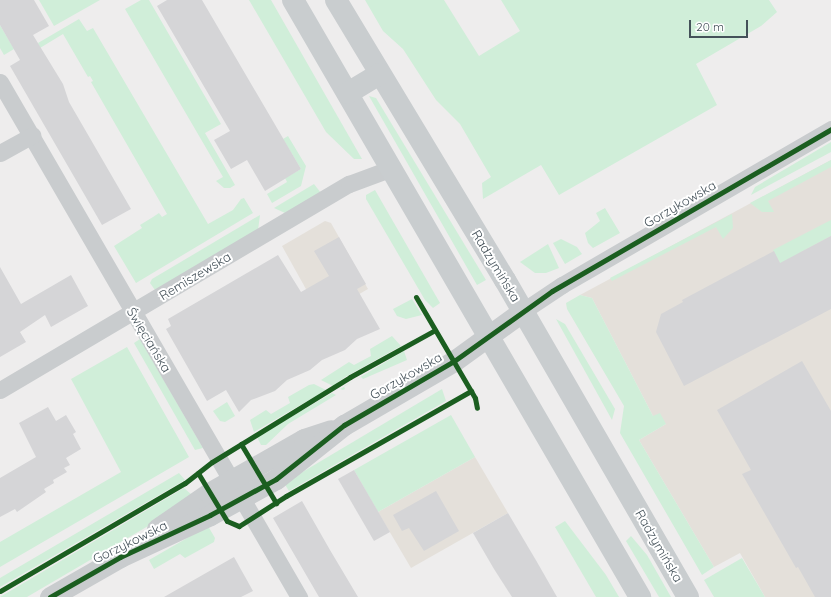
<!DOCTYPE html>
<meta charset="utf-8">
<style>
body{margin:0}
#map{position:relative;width:831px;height:597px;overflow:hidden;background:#eeeded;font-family:Quicksand,sans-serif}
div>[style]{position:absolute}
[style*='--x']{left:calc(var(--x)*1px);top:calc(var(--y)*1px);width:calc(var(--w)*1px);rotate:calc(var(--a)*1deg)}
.commercial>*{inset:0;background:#e4e0da}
.green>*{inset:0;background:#d0eed9}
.building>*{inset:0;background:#d5d5d7}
.minor>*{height:17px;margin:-8.5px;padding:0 8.5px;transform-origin:8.5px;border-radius:8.5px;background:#c9ccce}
.tertiary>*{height:21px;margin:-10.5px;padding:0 10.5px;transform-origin:10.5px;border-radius:10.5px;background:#c9ccce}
.secondary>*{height:22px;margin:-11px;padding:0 11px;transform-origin:11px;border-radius:11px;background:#c9cdcf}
.cycleway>*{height:5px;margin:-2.5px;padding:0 2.5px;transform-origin:2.5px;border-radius:2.5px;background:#1b5e20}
span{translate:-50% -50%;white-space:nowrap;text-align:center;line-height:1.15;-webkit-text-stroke:4px #fff;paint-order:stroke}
.street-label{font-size:13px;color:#445159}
.scale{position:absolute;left:689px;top:20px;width:59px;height:18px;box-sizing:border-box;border:2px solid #445159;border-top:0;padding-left:5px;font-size:12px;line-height:14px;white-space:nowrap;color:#445159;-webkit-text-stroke:3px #fff;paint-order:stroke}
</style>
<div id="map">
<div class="commercial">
<div style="clip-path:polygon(831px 160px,831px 597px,765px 597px,740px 553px,714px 567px,639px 440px,666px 424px,653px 416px,592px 298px,580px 295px)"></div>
<div style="clip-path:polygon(325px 221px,331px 223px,368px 289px,321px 316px,282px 246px)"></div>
<div style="clip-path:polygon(475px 457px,508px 513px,411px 568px,378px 512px)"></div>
</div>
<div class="green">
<div style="clip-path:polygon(39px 0,100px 0,54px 26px)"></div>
<div style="clip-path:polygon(141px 0,149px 0,221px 124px,205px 133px,235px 185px,230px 188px,224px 188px,216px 181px,223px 177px,125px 9px)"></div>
<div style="clip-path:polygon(249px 0,271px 0,362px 159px,354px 159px,326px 132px)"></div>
<div style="clip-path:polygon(365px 0,444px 0,479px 56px,520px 31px,501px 0,769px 0,777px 12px,761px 26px,696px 64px,717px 105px,559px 195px,541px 165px,483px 199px,482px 183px,491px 177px,460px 124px,436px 100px,403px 49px,383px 31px)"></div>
<div style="clip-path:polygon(79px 19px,87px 31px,93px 28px,208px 224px,233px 210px,241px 199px,244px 198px,253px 213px,136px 283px,114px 246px,142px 228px,140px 225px,153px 217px,159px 213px,162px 217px,167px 214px,91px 82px,93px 81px,90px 76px,88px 77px,63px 34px,40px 48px,38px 43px)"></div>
<div style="clip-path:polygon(0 25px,14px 49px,4px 55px,0 48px)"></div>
<div style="clip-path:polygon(369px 96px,376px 98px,486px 280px,477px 285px)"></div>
<div style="clip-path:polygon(288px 136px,306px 166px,301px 186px,272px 203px,267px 194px,287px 182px,285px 178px,301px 169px,283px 139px)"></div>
<div style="clip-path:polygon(831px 142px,831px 152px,751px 195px,755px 187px)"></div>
<div style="clip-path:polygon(831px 160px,831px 167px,768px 201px,774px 212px,762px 212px,750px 203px)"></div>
<div style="clip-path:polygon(314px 184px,321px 193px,285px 213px,274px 208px)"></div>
<div style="clip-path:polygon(375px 190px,440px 303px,433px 308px,425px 300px,366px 199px,366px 195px)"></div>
<div style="clip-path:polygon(605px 208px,620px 233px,593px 248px,588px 243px,585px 233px,600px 221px,596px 213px)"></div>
<div style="clip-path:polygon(732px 214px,733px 228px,723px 239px,716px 227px,612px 281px,610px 278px)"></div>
<div style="clip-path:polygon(260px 215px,258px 230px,155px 290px,150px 283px,152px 279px)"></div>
<div style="clip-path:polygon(831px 220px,831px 236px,799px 253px,785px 272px,773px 250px)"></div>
<div style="clip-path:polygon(561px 239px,577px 247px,582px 254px,565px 264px,553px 243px)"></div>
<div style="clip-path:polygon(548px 244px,559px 268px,546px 273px,535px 273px,520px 262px)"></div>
<div style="clip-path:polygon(580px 295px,592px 298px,653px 416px,660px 413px,666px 424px,639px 440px,714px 567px,702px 575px,620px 433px,624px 406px,567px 309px,566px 303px)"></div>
<div style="clip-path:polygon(412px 299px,422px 315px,406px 319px,397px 316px,393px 309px)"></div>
<div style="clip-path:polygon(556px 319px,565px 324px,615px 409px,612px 420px)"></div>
<div style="clip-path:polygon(392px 336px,401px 346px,345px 377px,333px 386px,321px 380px,349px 362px,354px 365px,371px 356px,370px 349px)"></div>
<div style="clip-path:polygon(140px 339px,203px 448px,195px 450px,134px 343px)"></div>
<div style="clip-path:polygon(127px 347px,189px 457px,0 567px,0 542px,121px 472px,71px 379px)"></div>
<div style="clip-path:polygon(404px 351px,407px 360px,363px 379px,361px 377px,344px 386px,345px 389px,343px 390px,340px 389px)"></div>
<div style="clip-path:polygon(314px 384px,326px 390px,254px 432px,250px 420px,266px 410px,271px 414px,290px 403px,288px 397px,309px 385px)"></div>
<div style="clip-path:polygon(442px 389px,446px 401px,289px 491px,284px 483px)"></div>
<div style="clip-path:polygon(332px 393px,336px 395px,288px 424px,266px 445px,261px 445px,257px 437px)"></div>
<div style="clip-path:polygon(227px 402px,235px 416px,225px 422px,220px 421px,213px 411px)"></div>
<div style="clip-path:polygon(451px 415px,475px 457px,378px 512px,354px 470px)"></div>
<div style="clip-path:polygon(179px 473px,185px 480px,0 587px,0 578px)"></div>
<div style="clip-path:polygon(184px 488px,192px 495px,155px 522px,27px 597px,0 597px)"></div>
<div style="clip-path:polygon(565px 521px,606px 575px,619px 597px,596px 597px,555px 527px)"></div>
<div style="clip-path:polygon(208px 526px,215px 538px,214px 542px,185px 558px,180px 554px,154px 569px,149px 560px)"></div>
<div style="clip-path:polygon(631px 536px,647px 555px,671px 597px,659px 597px,626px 541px)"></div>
<div style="clip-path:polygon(742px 558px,765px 597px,714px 597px,704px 580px)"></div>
</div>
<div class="building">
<div style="clip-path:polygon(0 0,34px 0,49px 26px,33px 35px,63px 84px,69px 102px,131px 209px,102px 225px,10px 66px,20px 60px,0 25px)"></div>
<div style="clip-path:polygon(167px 0,202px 0,301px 169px,265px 191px,247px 160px,231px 169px,214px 140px,230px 131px,157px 6px)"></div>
<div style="clip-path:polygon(831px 236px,831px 309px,684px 386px,656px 332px,661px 314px,683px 302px,682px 300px,774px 251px,780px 263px)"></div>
<div style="clip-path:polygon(339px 237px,366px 284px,357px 289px,380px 329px,357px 339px,345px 350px,322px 360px,310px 370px,287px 380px,275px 391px,251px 400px,239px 412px,226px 390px,207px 401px,166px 329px,171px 326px,168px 319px,278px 255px,301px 292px,329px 276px,314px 251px)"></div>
<div style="clip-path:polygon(0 267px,21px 304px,71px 275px,88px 306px,51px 327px,45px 315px,20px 332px,26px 342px,0 357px)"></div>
<div style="clip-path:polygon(802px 361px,831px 411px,831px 597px,815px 597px,798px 567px,796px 568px,742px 474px,751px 470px,717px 410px)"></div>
<div style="clip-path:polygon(48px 407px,56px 421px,66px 415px,76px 432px,73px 434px,81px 449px,66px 458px,70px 465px,64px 468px,67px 472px,53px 480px,54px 483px,44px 489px,46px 492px,17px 512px,15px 509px,0 517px,0 478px,36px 457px,19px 423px)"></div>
<div style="clip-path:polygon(354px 470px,390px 532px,374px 541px,338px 479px)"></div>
<div style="clip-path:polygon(436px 491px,459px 531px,424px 551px,409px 528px,402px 531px,393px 515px)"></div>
<div style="clip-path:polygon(302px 501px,330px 550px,358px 597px,319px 597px,273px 518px)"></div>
<div style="clip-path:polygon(508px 513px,537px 562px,557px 597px,512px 597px,494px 569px,473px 533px)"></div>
<div style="clip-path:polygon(234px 557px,253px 591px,241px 597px,164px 597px)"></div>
</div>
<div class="minor">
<div style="--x:0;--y:82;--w:596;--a:59.86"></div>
<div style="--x:0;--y:153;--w:37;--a:-29"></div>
<div style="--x:523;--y:311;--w:47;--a:-33.7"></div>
<div style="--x:562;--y:285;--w:311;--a:-30.1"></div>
<div style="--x:0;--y:390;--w:405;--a:-30.6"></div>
<div style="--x:349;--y:184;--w:46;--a:-20.4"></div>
</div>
<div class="tertiary">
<div style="--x:157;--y:529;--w:63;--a:-34.7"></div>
<div style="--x:209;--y:493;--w:109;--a:-29.6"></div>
<div style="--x:304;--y:439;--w:28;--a:-18"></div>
<div style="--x:50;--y:597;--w:81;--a:-29.7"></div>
<div style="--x:120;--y:557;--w:99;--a:-25"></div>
<div style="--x:210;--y:515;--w:75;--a:-28.6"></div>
<div style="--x:276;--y:479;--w:87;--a:-38.5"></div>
<div style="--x:344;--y:425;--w:127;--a:-30.2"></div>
<div style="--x:454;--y:361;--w:85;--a:-35.9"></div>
</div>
<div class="secondary">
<div style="--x:293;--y:0;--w:691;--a:59.83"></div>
<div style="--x:336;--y:0;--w:327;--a:58.9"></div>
<div style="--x:505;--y:280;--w:366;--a:60"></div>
<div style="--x:348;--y:93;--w:37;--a:-31"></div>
</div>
<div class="cycleway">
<div style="--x:416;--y:297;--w:117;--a:59.7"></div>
<div style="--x:475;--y:398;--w:10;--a:79"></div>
<div style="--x:241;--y:444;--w:69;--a:59.3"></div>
<div style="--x:198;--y:473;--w:56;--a:58.9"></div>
<div style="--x:227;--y:521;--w:13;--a:23"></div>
<div style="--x:239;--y:526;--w:56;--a:-32.6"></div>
<div style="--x:286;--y:496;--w:213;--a:-29.6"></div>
<div style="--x:0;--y:591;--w:214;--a:-30.3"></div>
<div style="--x:185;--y:483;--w:34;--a:-38"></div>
<div style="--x:212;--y:462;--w:162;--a:-31.6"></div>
<div style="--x:350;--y:377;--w:97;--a:-28.9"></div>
<div style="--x:50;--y:597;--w:81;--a:-29.7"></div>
<div style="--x:120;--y:557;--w:99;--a:-25"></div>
<div style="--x:210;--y:515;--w:75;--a:-28.6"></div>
<div style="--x:276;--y:479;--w:87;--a:-38.5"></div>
<div style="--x:344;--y:425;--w:127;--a:-30.2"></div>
<div style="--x:454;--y:361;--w:120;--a:-35.5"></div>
<div style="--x:552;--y:291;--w:323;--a:-30.1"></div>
</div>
<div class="street-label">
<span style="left:680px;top:204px;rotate:-30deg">Gorzykowska</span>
<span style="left:496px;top:266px;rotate:59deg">Radzymińska</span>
<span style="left:195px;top:276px;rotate:-31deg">Remiszewska</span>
<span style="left:149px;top:340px;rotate:59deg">Święciańska</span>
<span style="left:406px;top:376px;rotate:-30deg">Gorzykowska</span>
<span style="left:130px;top:542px;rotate:-26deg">Gorzykowska</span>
<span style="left:659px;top:546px;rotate:60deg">Radzymińska</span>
</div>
<div class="scale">20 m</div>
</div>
